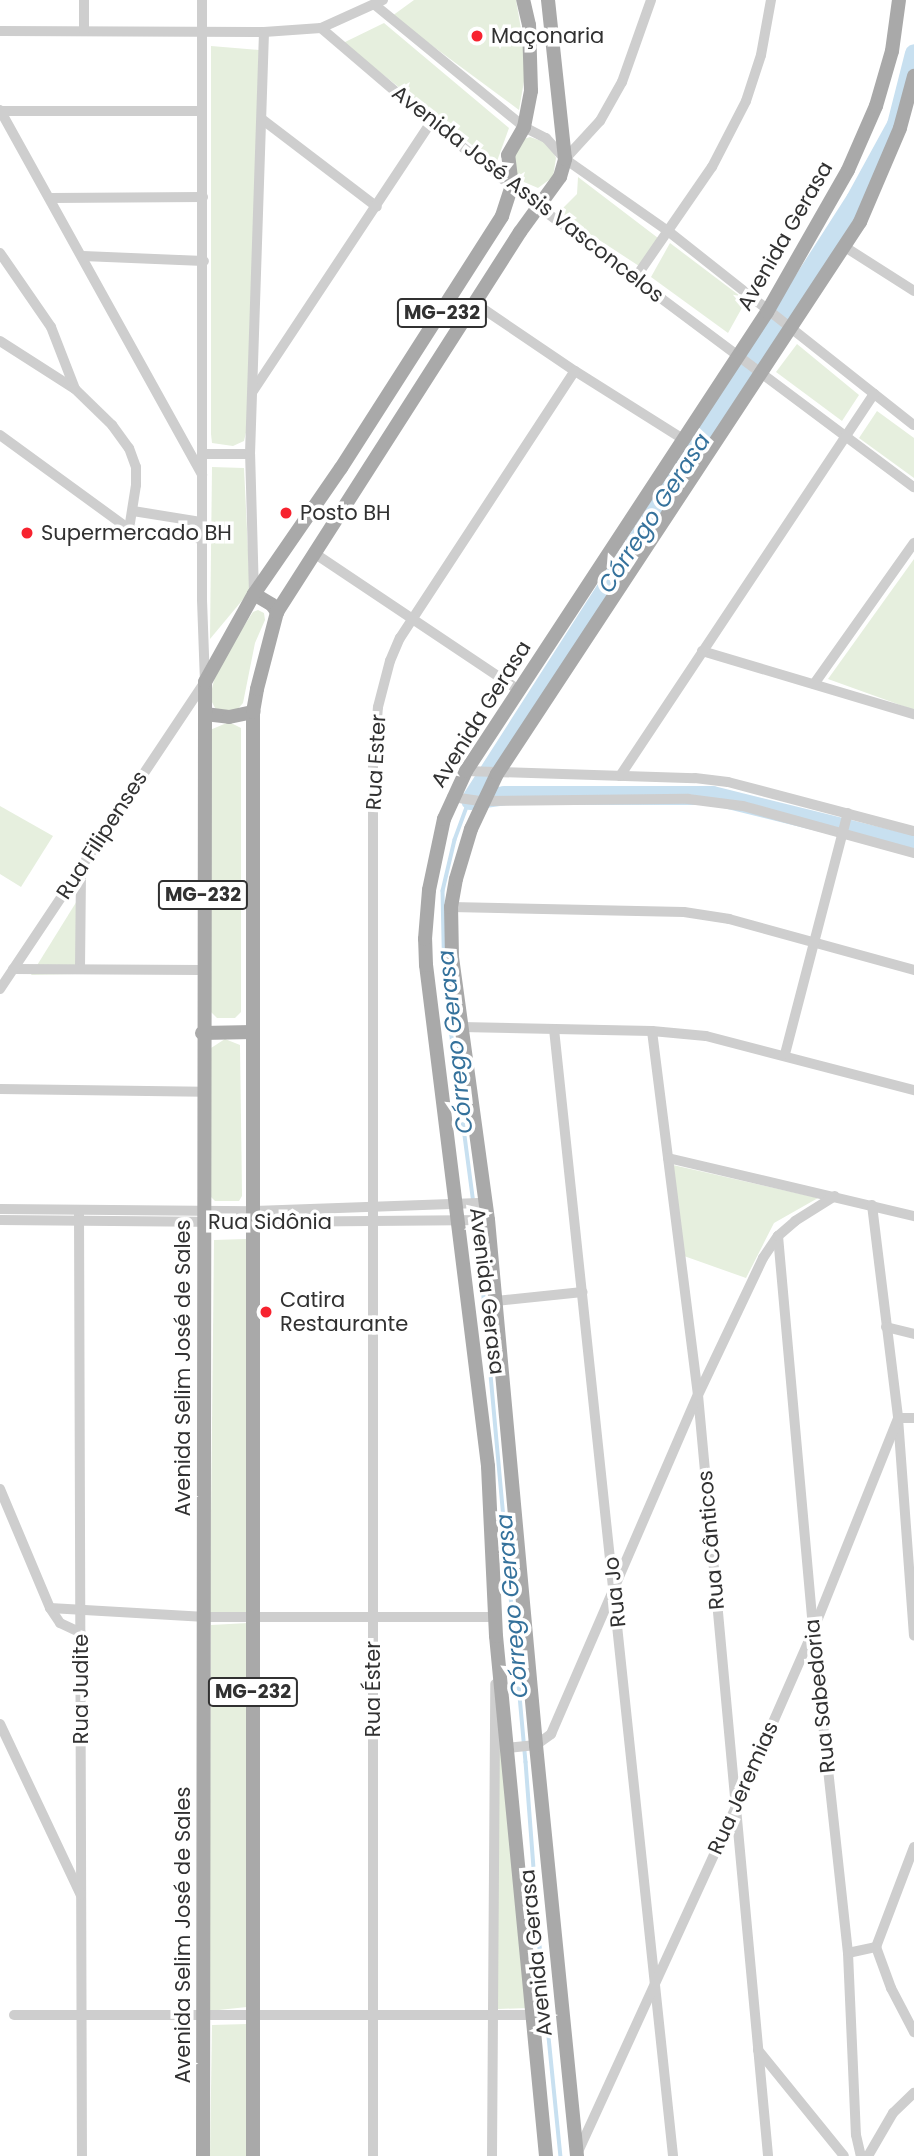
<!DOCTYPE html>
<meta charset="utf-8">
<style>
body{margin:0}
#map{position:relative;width:914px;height:2156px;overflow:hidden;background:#fff;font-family:Poppins,sans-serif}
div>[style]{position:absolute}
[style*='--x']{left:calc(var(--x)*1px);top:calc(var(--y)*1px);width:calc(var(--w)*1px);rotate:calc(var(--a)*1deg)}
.green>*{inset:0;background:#e6efde}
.stream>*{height:3.5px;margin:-1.75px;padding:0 1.75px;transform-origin:1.75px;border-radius:1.75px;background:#c8e0f0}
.river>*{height:19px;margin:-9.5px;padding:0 9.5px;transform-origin:9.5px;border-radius:9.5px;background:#c8e0f0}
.minor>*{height:10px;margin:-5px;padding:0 5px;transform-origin:5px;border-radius:5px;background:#cecece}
.major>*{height:14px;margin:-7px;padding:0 7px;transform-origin:7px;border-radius:7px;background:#a9a9a9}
.dots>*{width:19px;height:19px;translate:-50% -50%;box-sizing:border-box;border:4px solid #fff;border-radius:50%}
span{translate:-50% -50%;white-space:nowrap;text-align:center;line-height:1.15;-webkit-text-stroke:7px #fff;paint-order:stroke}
.shield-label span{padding:2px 5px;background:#fff;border:2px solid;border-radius:5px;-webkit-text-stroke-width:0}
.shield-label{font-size:19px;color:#313131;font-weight:700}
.poi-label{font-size:21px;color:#313131}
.left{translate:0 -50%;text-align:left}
.street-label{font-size:21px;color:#313131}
.water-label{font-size:23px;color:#35729c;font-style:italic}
</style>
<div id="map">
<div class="green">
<div style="clip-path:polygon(414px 0,516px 0,527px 64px,519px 110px,392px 16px)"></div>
<div style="clip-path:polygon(384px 23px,509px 128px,496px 164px,343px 43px)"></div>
<div style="clip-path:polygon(211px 46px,259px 50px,247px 428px,244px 441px,233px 446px,212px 443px,211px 434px)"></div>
<div style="clip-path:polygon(530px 137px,550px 144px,556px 158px,553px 177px,538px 188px,517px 179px,514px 149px,521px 140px)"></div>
<div style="clip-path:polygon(578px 177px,658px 238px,639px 266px,558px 213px,577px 194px)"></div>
<div style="clip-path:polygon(670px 243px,740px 296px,743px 306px,728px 333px,651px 277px)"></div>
<div style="clip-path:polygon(797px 344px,859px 395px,842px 421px,776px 372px)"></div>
<div style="clip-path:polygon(877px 411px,914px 438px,914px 478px,859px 438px)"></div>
<div style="clip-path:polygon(212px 467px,244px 468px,250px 591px,210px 639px)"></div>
<div style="clip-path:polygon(914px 559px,914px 710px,828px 679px)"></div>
<div style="clip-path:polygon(258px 610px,264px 613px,265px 620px,255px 643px,243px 703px,236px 711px,216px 710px,210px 698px,214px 680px,229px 649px,253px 612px)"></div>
<div style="clip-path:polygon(229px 722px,241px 728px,241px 1012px,235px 1018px,217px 1018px,211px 1012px,210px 730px)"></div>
<div style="clip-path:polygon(0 806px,53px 836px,21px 887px,0 874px)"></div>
<div style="clip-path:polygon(80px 896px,76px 974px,31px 975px)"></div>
<div style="clip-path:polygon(225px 1039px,240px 1045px,242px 1196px,239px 1201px,215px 1201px,211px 1197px,211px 1048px)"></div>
<div style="clip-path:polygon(673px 1165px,818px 1198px,774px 1223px,746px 1278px,684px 1256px)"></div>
<div style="clip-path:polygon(246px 1239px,247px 1612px,210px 1612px,214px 1240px)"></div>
<div style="clip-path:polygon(248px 1623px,247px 2007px,209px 2011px,211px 1625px)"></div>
<div style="clip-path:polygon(498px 1702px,527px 2008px,498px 2009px)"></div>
<div style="clip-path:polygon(247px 2024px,246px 2156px,210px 2156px,212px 2025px)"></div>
</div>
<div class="stream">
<div style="--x:469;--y:802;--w:40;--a:110.2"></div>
<div style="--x:455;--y:840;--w:52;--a:103.2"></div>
<div style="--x:443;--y:891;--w:93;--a:88.8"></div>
<div style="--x:445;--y:984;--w:260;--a:82.5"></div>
<div style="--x:479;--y:1242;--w:522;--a:84.84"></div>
<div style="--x:526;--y:1762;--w:186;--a:85.7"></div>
<div style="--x:540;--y:1947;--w:210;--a:84.3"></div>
</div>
<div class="river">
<div style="--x:477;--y:799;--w:27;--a:-8"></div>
<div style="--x:504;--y:795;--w:208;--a:0"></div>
<div style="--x:712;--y:795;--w:208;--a:13.9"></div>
<div style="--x:470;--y:800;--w:714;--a:-57.36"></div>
<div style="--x:855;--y:199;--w:85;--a:-61.3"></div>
<div style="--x:896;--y:124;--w:73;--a:-75.8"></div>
</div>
<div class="minor">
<div style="--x:375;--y:5;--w:193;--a:39.3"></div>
<div style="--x:524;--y:127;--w:25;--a:27"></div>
<div style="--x:546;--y:138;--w:28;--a:48"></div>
<div style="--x:565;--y:159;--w:126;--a:35"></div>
<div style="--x:668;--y:231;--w:313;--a:38.3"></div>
<div style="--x:321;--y:28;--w:145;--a:40.5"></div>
<div style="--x:431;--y:122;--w:112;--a:38.5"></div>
<div style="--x:519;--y:192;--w:493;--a:36.8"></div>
<div style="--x:0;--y:31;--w:264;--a:0.2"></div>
<div style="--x:264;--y:32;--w:57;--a:-4"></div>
<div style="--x:321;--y:28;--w:68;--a:-24.3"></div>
<div style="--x:84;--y:31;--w:31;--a:-90"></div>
<div style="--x:0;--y:110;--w:417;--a:61"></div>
<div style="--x:1;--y:111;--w:201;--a:0"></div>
<div style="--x:263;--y:120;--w:143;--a:37.3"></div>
<div style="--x:565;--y:159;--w:52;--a:-47.4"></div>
<div style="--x:600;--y:121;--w:45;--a:-60.6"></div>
<div style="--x:622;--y:82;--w:87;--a:-70.5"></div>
<div style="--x:51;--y:198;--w:152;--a:-0.4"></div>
<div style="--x:845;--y:247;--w:82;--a:32.5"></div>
<div style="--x:0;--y:253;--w:90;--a:55.4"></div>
<div style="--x:51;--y:327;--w:66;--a:68.8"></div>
<div style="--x:83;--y:256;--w:121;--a:2.4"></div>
<div style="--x:636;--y:277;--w:134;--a:-55.4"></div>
<div style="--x:712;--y:167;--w:74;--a:-62.7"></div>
<div style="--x:746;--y:101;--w:48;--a:-71.9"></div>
<div style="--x:761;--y:55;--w:56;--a:-79.7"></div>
<div style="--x:476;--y:304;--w:120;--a:34.1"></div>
<div style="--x:575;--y:371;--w:128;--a:32.2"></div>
<div style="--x:0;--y:341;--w:89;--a:32.6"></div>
<div style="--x:75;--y:389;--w:52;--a:44.2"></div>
<div style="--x:112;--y:425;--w:29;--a:54"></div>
<div style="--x:129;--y:448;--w:20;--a:70"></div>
<div style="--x:136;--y:467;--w:18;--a:90"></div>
<div style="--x:136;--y:485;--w:45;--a:99"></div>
<div style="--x:253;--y:391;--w:323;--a:-56.5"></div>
<div style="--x:0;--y:435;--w:160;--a:36.1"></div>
<div style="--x:129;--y:529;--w:75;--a:7.7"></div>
<div style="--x:203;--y:454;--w:47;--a:0"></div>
<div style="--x:133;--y:511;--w:70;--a:9.1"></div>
<div style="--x:314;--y:553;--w:247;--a:33.8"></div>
<div style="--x:254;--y:594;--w:140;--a:-91.6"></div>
<div style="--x:250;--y:454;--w:422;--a:-88.1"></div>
<div style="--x:702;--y:651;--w:221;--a:16.6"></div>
<div style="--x:814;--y:684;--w:173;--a:-54.7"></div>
<div style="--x:466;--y:771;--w:229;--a:1.8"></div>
<div style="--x:695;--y:778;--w:33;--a:7"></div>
<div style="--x:728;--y:782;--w:192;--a:14.8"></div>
<div style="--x:620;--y:776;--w:459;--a:-56.4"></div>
<div style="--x:452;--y:797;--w:30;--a:8"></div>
<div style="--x:482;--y:801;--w:206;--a:-0.6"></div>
<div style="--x:688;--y:799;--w:55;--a:7.3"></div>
<div style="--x:743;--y:806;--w:177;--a:15.4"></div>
<div style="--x:451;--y:907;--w:233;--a:1.2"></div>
<div style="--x:684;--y:912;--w:46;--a:8.8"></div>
<div style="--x:729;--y:919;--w:192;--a:15.4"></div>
<div style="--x:80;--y:968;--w:98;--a:-89.4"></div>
<div style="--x:13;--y:969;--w:189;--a:0.3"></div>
<div style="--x:0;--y:989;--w:369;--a:-56.3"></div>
<div style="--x:205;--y:682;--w:83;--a:-92.1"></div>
<div style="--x:202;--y:599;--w:599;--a:-90"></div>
<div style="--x:461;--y:1027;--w:191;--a:1.2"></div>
<div style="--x:652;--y:1031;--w:54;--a:5.3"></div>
<div style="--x:706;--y:1036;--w:215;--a:14.6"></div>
<div style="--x:554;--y:1029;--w:1133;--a:83.97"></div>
<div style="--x:652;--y:1031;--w:367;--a:82.8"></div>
<div style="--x:698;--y:1395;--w:764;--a:84.74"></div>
<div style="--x:785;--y:1054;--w:249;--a:-75.4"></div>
<div style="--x:0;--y:1089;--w:203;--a:0.8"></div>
<div style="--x:668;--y:1158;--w:253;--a:13.3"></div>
<div style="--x:872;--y:1205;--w:215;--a:83"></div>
<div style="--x:898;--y:1418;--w:218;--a:85.8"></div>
<div style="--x:0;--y:1209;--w:253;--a:0.5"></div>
<div style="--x:253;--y:1211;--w:233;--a:-2"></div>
<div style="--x:79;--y:1211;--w:945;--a:89.82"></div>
<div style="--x:0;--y:1220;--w:252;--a:0.5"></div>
<div style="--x:252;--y:1222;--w:236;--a:-0.5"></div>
<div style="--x:778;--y:1236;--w:397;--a:84.9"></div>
<div style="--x:813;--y:1631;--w:324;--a:83.8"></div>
<div style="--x:848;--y:1953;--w:182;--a:87.5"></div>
<div style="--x:856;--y:2135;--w:22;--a:77"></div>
<div style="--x:496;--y:1301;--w:87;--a:-5.9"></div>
<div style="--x:886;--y:1327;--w:29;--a:14"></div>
<div style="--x:0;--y:1489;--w:129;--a:67.2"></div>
<div style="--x:50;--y:1608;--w:18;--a:56"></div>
<div style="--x:60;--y:1623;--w:23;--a:25"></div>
<div style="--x:50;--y:1608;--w:156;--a:3.3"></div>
<div style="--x:206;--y:1617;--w:289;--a:0"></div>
<div style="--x:0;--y:1724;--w:189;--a:64.7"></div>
<div style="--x:507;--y:1748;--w:29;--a:-6"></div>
<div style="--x:536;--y:1745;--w:19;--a:-36"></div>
<div style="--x:551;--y:1734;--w:369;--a:-66.6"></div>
<div style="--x:698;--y:1395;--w:152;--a:-64.6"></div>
<div style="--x:763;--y:1258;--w:27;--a:-56"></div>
<div style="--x:778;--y:1236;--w:23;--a:-41"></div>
<div style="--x:795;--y:1221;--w:47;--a:-32"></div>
<div style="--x:914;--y:1847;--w:107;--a:110.8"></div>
<div style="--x:876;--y:1947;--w:44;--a:69.9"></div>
<div style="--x:891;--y:1988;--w:50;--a:62.4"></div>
<div style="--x:848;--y:1953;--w:29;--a:-12"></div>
<div style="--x:14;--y:2015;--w:519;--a:0"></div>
<div style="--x:758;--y:2050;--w:136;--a:50.9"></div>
<div style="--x:577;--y:2154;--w:379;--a:-65.4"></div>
<div style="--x:735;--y:1809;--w:194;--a:-66.3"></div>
<div style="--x:813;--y:1631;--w:229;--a:-68.2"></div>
<div style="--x:898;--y:1418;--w:16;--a:0"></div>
<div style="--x:373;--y:2156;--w:1391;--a:-90"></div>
<div style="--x:373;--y:765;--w:58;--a:-85.1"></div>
<div style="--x:378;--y:707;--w:48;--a:-75.4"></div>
<div style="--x:390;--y:661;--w:25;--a:-67"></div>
<div style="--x:400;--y:638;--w:319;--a:-56.8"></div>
<div style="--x:492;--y:2156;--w:472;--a:-89.6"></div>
<div style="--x:868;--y:2156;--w:50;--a:-59.8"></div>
<div style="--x:893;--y:2113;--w:29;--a:-44"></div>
</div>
<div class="major">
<div style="--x:254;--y:594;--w:21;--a:31"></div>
<div style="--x:272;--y:605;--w:9;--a:54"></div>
<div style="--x:205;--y:714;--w:24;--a:7"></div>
<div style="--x:229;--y:717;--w:25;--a:-12"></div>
<div style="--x:202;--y:1033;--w:51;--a:-1.1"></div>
<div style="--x:203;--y:2156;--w:1474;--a:-89.92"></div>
<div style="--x:205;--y:682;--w:101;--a:-60.9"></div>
<div style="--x:254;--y:594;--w:153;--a:-55.4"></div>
<div style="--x:341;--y:468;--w:299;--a:-57.4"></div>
<div style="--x:502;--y:216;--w:32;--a:-72"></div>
<div style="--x:512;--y:186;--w:31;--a:-97"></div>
<div style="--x:508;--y:155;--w:32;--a:-60"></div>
<div style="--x:524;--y:127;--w:37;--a:-79"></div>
<div style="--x:531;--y:91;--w:66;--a:-91.7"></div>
<div style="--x:529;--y:25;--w:26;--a:-103"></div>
<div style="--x:253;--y:2156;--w:1444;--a:-90"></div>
<div style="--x:253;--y:712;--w:23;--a:-80"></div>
<div style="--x:257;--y:689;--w:80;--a:-75.4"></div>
<div style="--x:277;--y:612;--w:451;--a:-57.4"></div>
<div style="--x:520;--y:232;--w:68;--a:-54"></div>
<div style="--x:560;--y:177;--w:19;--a:-74"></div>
<div style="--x:565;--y:159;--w:160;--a:-96.1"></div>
<div style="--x:546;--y:2156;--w:522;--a:-95.49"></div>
<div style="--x:496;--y:1636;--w:170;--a:-92.7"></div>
<div style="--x:488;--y:1466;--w:505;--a:-97.05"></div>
<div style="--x:426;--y:965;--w:26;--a:-92"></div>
<div style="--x:425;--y:939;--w:49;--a:-85.3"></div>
<div style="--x:429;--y:890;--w:73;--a:-78.1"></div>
<div style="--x:444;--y:819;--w:53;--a:-65.4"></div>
<div style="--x:466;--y:771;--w:549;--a:-56.74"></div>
<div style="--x:767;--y:312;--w:163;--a:-60.3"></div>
<div style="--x:848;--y:170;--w:70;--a:-66.4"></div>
<div style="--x:876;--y:106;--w:57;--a:-73.8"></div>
<div style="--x:892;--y:51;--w:51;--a:-82.2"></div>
<div style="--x:577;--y:2156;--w:413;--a:-95.7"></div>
<div style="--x:536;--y:1745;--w:527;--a:-95.22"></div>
<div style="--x:488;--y:1220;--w:265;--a:-97.8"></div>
<div style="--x:452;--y:957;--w:50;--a:-91.1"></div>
<div style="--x:451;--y:907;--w:28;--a:-80"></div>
<div style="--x:456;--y:879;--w:52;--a:-73.3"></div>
<div style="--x:471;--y:829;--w:61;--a:-64.7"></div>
<div style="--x:497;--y:774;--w:661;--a:-56.67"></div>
<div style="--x:860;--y:222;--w:102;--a:-66.9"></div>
<div style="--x:900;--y:128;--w:54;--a:-74.9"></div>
</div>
<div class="dots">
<div style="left:477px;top:36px;background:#f7232f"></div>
<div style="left:286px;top:513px;background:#f7232f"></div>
<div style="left:27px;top:533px;background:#f7232f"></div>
<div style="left:266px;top:1312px;background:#f7232f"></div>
</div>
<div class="shield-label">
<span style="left:442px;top:313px">MG-232</span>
<span style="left:203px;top:895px">MG-232</span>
<span style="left:253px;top:1692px">MG-232</span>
</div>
<div class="poi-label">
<span class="left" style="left:491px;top:36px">Maçonaria</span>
<span class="left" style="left:300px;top:513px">Posto BH</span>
<span class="left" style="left:41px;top:533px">Supermercado BH</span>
<span class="left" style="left:280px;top:1312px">Catira<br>Restaurante</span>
</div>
<div class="street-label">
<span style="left:528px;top:194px;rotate:38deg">Avenida José Assis Vasconcelos</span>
<span style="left:785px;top:236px;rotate:-60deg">Avenida Gerasa</span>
<span style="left:481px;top:714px;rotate:-58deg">Avenida Gerasa</span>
<span style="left:376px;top:762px;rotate:-87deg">Rua Ester</span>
<span style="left:102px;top:835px;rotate:-57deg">Rua Filipenses</span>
<span style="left:270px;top:1222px">Rua Sidônia</span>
<span style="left:487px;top:1291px;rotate:83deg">Avenida Gerasa</span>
<span style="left:183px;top:1368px;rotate:-90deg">Avenida Selim José de Sales</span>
<span style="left:711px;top:1540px;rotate:-95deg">Rua Cânticos</span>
<span style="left:615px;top:1592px;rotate:-96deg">Rua Jo</span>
<span style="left:81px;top:1689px;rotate:-90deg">Rua Judite</span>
<span style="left:373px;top:1689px;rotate:-90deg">Rua Éster</span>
<span style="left:820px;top:1696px;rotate:-96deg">Rua Sabedoria</span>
<span style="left:743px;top:1788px;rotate:-66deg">Rua Jeremias</span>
<span style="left:183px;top:1935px;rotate:-90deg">Avenida Selim José de Sales</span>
<span style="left:536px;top:1953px;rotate:-96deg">Avenida Gerasa</span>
</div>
<div class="water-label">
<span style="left:654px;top:513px;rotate:-57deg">Córrego Gerasa</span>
<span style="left:455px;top:1042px;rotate:-96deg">Córrego Gerasa</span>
<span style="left:512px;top:1606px;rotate:-95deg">Córrego Gerasa</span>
</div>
</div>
